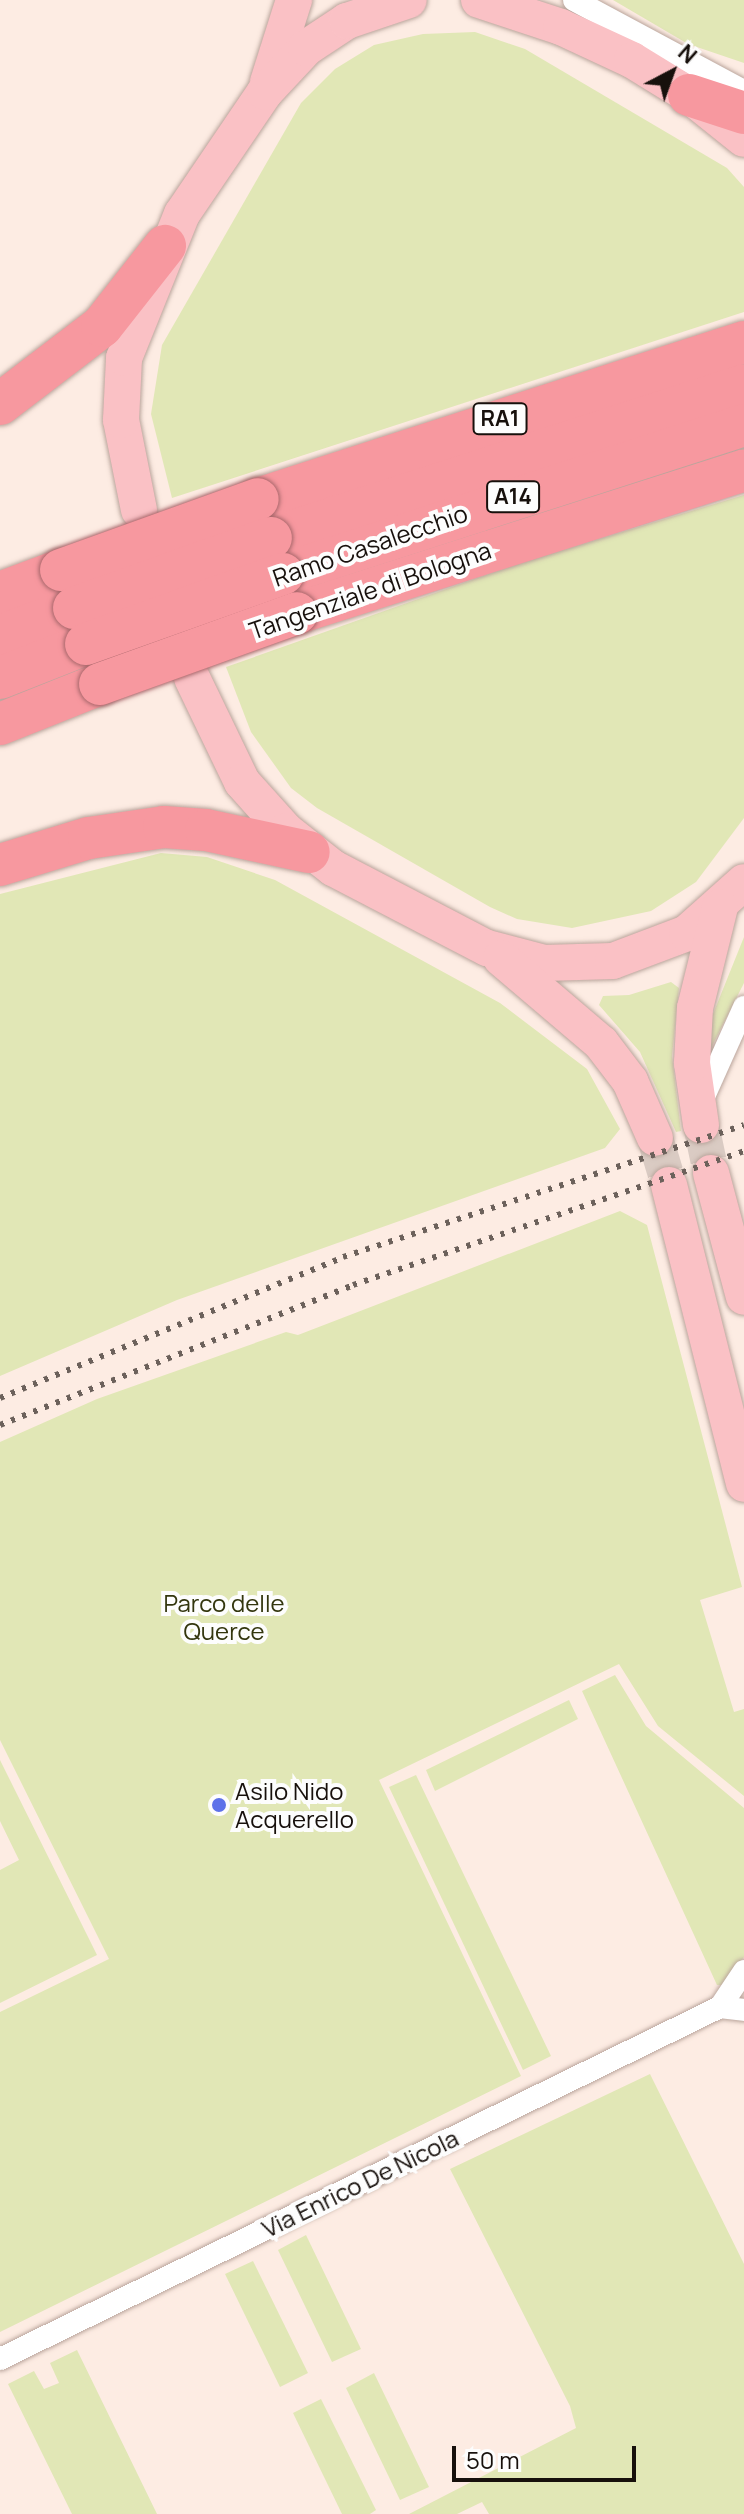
<!DOCTYPE html>
<style>
body{margin:0}
#map{position:relative;width:744px;height:2514px;overflow:hidden;background:#fdece3;font-family:Manrope,sans-serif}
div>[style]{position:absolute}
[style*='--x']{left:calc(var(--x)*1px);top:calc(var(--y)*1px);width:calc(var(--w)*1px);rotate:calc(var(--a)*1deg)}
.green>*{inset:0;background:#e1e7b6}
.primary-tunnel>*{height:36px;margin-top:-18px;transform-origin:0;background:repeating-linear-gradient(90deg,#dacbc3 0 36px,transparent 0 54px)}
.roads{filter:drop-shadow(0 0 2px #baa59c) drop-shadow(0 0 2px #baa59c)}
.street>*{height:22px;margin:-11px;padding:0 11px;transform-origin:11px;border-radius:11px;background:#fff}
.primary>*{height:36px;margin:-18px;padding:0 18px;transform-origin:18px;border-radius:18px;background:#fac1c5}
.highway>*{height:42px;margin:-21px;padding:0 21px;transform-origin:21px;border-radius:21px;background:#f7989f}
.rail>*{height:6px;margin-top:-3px;transform-origin:0;background:repeating-linear-gradient(90deg,#6c615b 0 4px,transparent 0 12px)}
.bridges{filter:drop-shadow(0 0 2px #a9686c) drop-shadow(0 0 2px #a9686c)}
.highway-bridge>*{height:42px;margin:-21px;padding:0 21px;transform-origin:21px;border-radius:21px;background:#f7989f}
.dots>*{width:22px;height:22px;translate:-50% -50%;box-sizing:border-box;border:4px solid #fdfdfd;border-radius:50%}
span{translate:-50% -50%;white-space:nowrap;text-align:center;line-height:1.15;-webkit-text-stroke:8px #fdfdfd;paint-order:stroke}
.shield-label span{padding:2px 6px;background:#fdfdfd;border:2px solid;border-radius:6px;-webkit-text-stroke-width:0}
.shield-label{font-size:22px;color:#17100c;font-weight:700}
.street-label{font-size:24px;color:#17100c}
.park-label{font-size:24px;color:#33360e}
.poi-label{font-size:24px;color:#17100c}
.left{translate:0 -50%;text-align:left}
.north{position:absolute;left:632px;top:32px;width:80px;height:80px;-webkit-text-stroke:6px #fdfdfd;paint-order:stroke;rotate:41deg;font-size:22px;font-weight:700;line-height:32px;text-align:center;color:#17100c}
.north::after{content:'';display:block;margin:auto;width:28px;height:36px;background:#17100c;clip-path:polygon(50% 0,100% 100%,50% 72%,0 100%)}
.scale{position:absolute;left:452px;top:2446px;width:184px;height:36px;box-sizing:border-box;border:4px solid #17100c;border-top:0;padding-left:10px;font-size:24px;line-height:28px;white-space:nowrap;color:#17100c;-webkit-text-stroke:6px #fdfdfd;paint-order:stroke}
</style>
<div id="map">
<div class="green">
<div style="clip-path:polygon(613px 0,744px 0,744px 63px,688px 44px)"></div>
<div style="clip-path:polygon(475px 32px,525px 49px,727px 168px,744px 187px,744px 312px,172px 498px,151px 414px,162px 345px,301px 103px,335px 69px,374px 45px,423px 34px)"></div>
<div style="clip-path:polygon(744px 495px,744px 818px,696px 882px,651px 911px,572px 928px,517px 919px,490px 907px,317px 808px,291px 788px,251px 732px,226px 667px,520px 563px)"></div>
<div style="clip-path:polygon(161px 853px,207px 857px,275px 880px,500px 1003px,587px 1069px,620px 1129px,605px 1148px,177px 1300px,0 1376px,0 894px)"></div>
<div style="clip-path:polygon(744px 937px,744px 983px,711px 1048px,709px 1024px)"></div>
<div style="clip-path:polygon(671px 982px,679px 988px,672px 1056px,681px 1131px,676px 1132px,640px 1052px,599px 1005px,603px 996px,629px 995px)"></div>
<div style="clip-path:polygon(620px 1211px,647px 1225px,742px 1587px,700px 1600px,734px 1712px,744px 1709px,744px 1796px,658px 1726px,619px 1664px,379px 1780px,521px 2076px,0 2332px,0 2012px,109px 1959px,0 1740px,0 1442px,97px 1399px,286px 1332px,298px 1335px)"></div>
<div style="clip-path:polygon(615px 1675px,646px 1726px,744px 1808px,744px 1957px,723px 1985px,717px 1985px,582px 1691px)"></div>
<div style="clip-path:polygon(569px 1700px,578px 1719px,435px 1791px,426px 1770px)"></div>
<div style="clip-path:polygon(0 1760px,97px 1955px,0 2003px,0 1870px,19px 1860px,0 1821px)"></div>
<div style="clip-path:polygon(416px 1775px,551px 2056px,523px 2070px,389px 1787px)"></div>
<div style="clip-path:polygon(650px 2074px,744px 2264px,744px 2514px,489px 2514px,482px 2502px,457px 2514px,409px 2514px,576px 2428px,570px 2406px,450px 2169px)"></div>
<div style="clip-path:polygon(306px 2235px,361px 2349px,332px 2362px,278px 2250px)"></div>
<div style="clip-path:polygon(253px 2261px,308px 2373px,280px 2387px,225px 2274px)"></div>
<div style="clip-path:polygon(77px 2350px,157px 2514px,72px 2514px,8px 2384px,34px 2371px,44px 2389px,59px 2383px,50px 2363px)"></div>
<div style="clip-path:polygon(374px 2373px,429px 2487px,400px 2500px,346px 2388px)"></div>
<div style="clip-path:polygon(321px 2399px,376px 2510px,370px 2514px,342px 2514px,293px 2413px)"></div>
</div>
<div class="primary-tunnel">
<div style="--x:701;--y:1125;--w:49;--a:78.2"></div>
<div style="--x:655;--y:1138;--w:49;--a:73.4"></div>
</div>
<div class="roads">
<div class="street">
<div style="--x:574;--y:0;--w:193;--a:28.2"></div>
<div style="--x:702;--y:1101;--w:103;--a:-65.9"></div>
<div style="--x:744;--y:1971;--w:43;--a:123.7"></div>
<div style="--x:720;--y:2007;--w:24;--a:7"></div>
<div style="--x:0;--y:2359;--w:801;--a:-26.05"></div>
</div>
<div class="primary">
<div style="--x:479;--y:0;--w:86;--a:18.2"></div>
<div style="--x:561;--y:27;--w:78;--a:24.9"></div>
<div style="--x:632;--y:60;--w:67;--a:31.6"></div>
<div style="--x:689;--y:95;--w:70;--a:38.7"></div>
<div style="--x:268;--y:82;--w:86;--a:-72.4"></div>
<div style="--x:139;--y:510;--w:92;--a:-101.3"></div>
<div style="--x:121;--y:420;--w:62;--a:-87.2"></div>
<div style="--x:124;--y:358;--w:155;--a:-68.1"></div>
<div style="--x:182;--y:214;--w:148;--a:-55.8"></div>
<div style="--x:265;--y:92;--w:60;--a:-47"></div>
<div style="--x:306;--y:48;--w:49;--a:-33.4"></div>
<div style="--x:347;--y:21;--w:65;--a:-18.7"></div>
<div style="--x:192;--y:678;--w:115;--a:64.3"></div>
<div style="--x:242;--y:782;--w:66;--a:48.1"></div>
<div style="--x:286;--y:831;--w:60;--a:38.2"></div>
<div style="--x:333;--y:868;--w:174;--a:27.5"></div>
<div style="--x:487;--y:948;--w:59;--a:14.7"></div>
<div style="--x:544;--y:963;--w:69;--a:-1.7"></div>
<div style="--x:613;--y:961;--w:79;--a:-20.7"></div>
<div style="--x:687;--y:933;--w:76;--a:-41.8"></div>
<div style="--x:501;--y:958;--w:131;--a:40.4"></div>
<div style="--x:601;--y:1043;--w:48;--a:52.7"></div>
<div style="--x:630;--y:1081;--w:62;--a:66.3"></div>
<div style="--x:701;--y:1125;--w:63;--a:-98.3"></div>
<div style="--x:692;--y:1063;--w:55;--a:-86.9"></div>
<div style="--x:695;--y:1008;--w:104;--a:-76.1"></div>
<div style="--x:711;--y:1173;--w:128;--a:75.1"></div>
<div style="--x:669;--y:1185;--w:308;--a:75.9"></div>
</div>
<div class="highway">
<div style="--x:689;--y:95;--w:58;--a:18.1"></div>
<div style="--x:0;--y:404;--w:128;--a:-37.4"></div>
<div style="--x:102;--y:326;--w:102;--a:-51.8"></div>
<div style="--x:258;--y:499;--w:511;--a:-17.9"></div>
<div style="--x:271;--y:538;--w:497;--a:-17.9"></div>
<div style="--x:283;--y:574;--w:484;--a:-17.9"></div>
<div style="--x:0;--y:593;--w:65;--a:-20.7"></div>
<div style="--x:297;--y:613;--w:469;--a:-17.7"></div>
<div style="--x:0;--y:636;--w:79;--a:-20.7"></div>
<div style="--x:0;--y:678;--w:92;--a:-21.6"></div>
<div style="--x:0;--y:724;--w:108;--a:-21.8"></div>
<div style="--x:0;--y:865;--w:93;--a:-16.9"></div>
<div style="--x:89;--y:838;--w:76;--a:-8.3"></div>
<div style="--x:164;--y:827;--w:42;--a:4.1"></div>
<div style="--x:206;--y:830;--w:105;--a:12.1"></div>
</div>
</div>
<div class="rail">
<div style="--x:0;--y:1398;--w:371;--a:-22.3"></div>
<div style="--x:343;--y:1257;--w:422;--a:-18.2"></div>
<div style="--x:0;--y:1425;--w:380;--a:-21.6"></div>
<div style="--x:353;--y:1285;--w:413;--a:-18.9"></div>
</div>
<div class="bridges">
<div class="highway-bridge">
<div style="--x:61;--y:570;--w:209;--a:-19.8"></div>
<div style="--x:74;--y:608;--w:209;--a:-19.6"></div>
<div style="--x:86;--y:644;--w:209;--a:-19.6"></div>
<div style="--x:100;--y:684;--w:209;--a:-19.8"></div>
</div>
</div>
<div class="dots">
<div style="left:219px;top:1805px;background:#5e72e9"></div>
</div>
<div class="shield-label">
<span style="left:500px;top:419px">RA1</span>
<span style="left:513px;top:497px">A14</span>
</div>
<div class="street-label">
<span style="left:370px;top:545px;rotate:-19deg">Ramo Casalecchio</span>
<span style="left:370px;top:590px;rotate:-19deg">Tangenziale di Bologna</span>
<span style="left:360px;top:2183px;rotate:-26deg">Via Enrico De Nicola</span>
</div>
<div class="park-label">
<span style="left:224px;top:1617px">Parco delle<br>Querce</span>
</div>
<div class="poi-label">
<span class="left" style="left:235px;top:1805px">Asilo Nido<br>Acquerello</span>
</div>
<div class="north">N</div>
<div class="scale">50 m</div>
</div>
